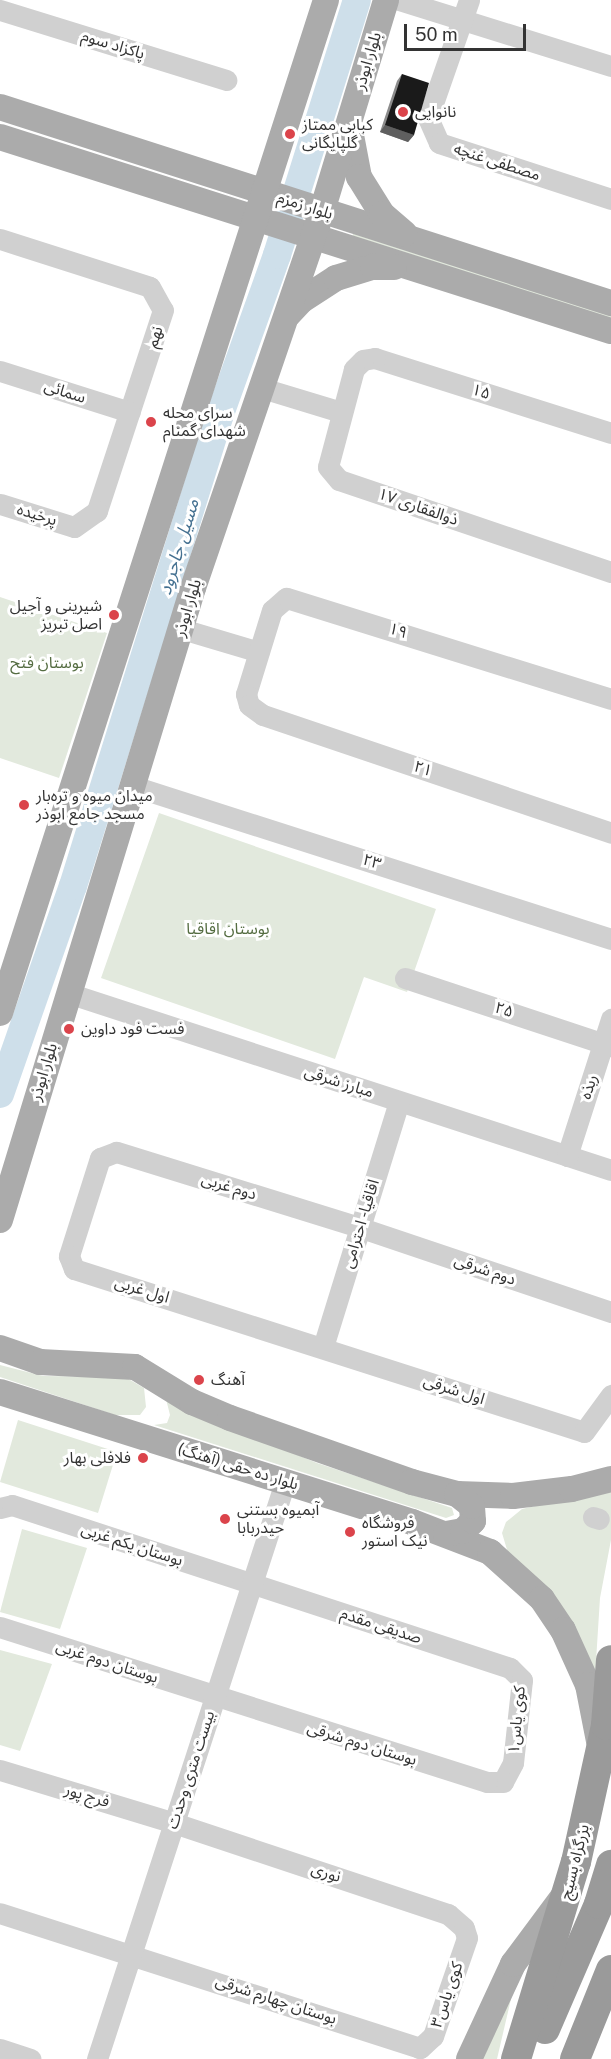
<!DOCTYPE html>
<meta charset="utf-8">
<style>
body{margin:0}
#map{position:relative;width:611px;height:2059px;overflow:hidden;background:#fff;font-family:"Public Sans","Noto Sans Arabic",sans-serif}
div>[style]{position:absolute}
[style*='--x']{left:calc(var(--x)*1px);top:calc(var(--y)*1px);width:calc(var(--w)*1px);rotate:calc(var(--a)*1deg)}
.green>*{inset:0;background:#e2e9dd}
.river>*{height:28px;margin:-14px;padding:0 14px;transform-origin:14px;border-radius:14px;background:#cedfea}
.minor>*{height:21px;margin:-10.5px;padding:0 10.5px;transform-origin:10.5px;border-radius:10.5px;background:#d0d0d0}
.major>*{height:26px;margin:-13px;padding:0 13px;transform-origin:13px;border-radius:13px;background:#ababab}
.highway>*{height:30px;margin:-15px;padding:0 15px;transform-origin:15px;border-radius:15px;background:#9a9a9a}
.wall>*{inset:0;background:#8c8c8c}
.shaded-wall>*{inset:0;background:#5f5f5f}
.building>*{inset:0;background:#1a1a1a}
.dots>*{width:16px;height:16px;translate:-50% -50%;box-sizing:border-box;border:3px solid #fff;border-radius:50%}
span{translate:-50% -50%;white-space:nowrap;text-align:center;line-height:1.15;-webkit-text-stroke:6px #fff;paint-order:stroke}
.street-label{font-size:16px;color:#333}
.poi-label{font-size:16px;color:#333}
.left{translate:0 -50%;text-align:left}
.right{translate:-100% -50%;text-align:right}
.park-label{font-size:16px;color:#556d42}
.water-label{font-size:18px;color:#457191;font-style:italic}
.scale{position:absolute;left:404px;top:24px;width:122px;height:27px;box-sizing:border-box;border:3px solid #333;border-top:0;padding-left:8px;font-size:18px;line-height:21px;white-space:nowrap;color:#333;-webkit-text-stroke:4px #fff;paint-order:stroke}
</style>
<div id="map">
<div class="green">
<div style="clip-path:polygon(354px 231px,611px 312px,611px 322px,351px 240px)"></div>
<div style="clip-path:polygon(0 597px,107px 633px,59px 778px,0 758px)"></div>
<div style="clip-path:polygon(159px 813px,436px 909px,407px 992px,364px 977px,335px 1059px,101px 978px)"></div>
<div style="clip-path:polygon(0 1365px,43px 1376px,125px 1377px,144px 1388px,146px 1407px,140px 1415px,115px 1415px,0 1377px)"></div>
<div style="clip-path:polygon(165px 1395px,227px 1426px,317px 1463px,452px 1508px,454px 1515px,446px 1518px,154px 1425px,167px 1423px,170px 1415px)"></div>
<div style="clip-path:polygon(18px 1420px,117px 1452px,98px 1513px,0 1482px)"></div>
<div style="clip-path:polygon(611px 1488px,611px 1540px,600px 1598px,595px 1677px,508px 1553px,502px 1533px,506px 1522px,522px 1509px)"></div>
<div style="clip-path:polygon(22px 1529px,87px 1548px,60px 1629px,0 1612px)"></div>
<div style="clip-path:polygon(0 1650px,52px 1664px,20px 1751px,0 1745px)"></div>
<div style="clip-path:polygon(518px 1969px,497px 2059px,477px 2059px)"></div>
</div>
<div class="river">
<div style="--x:0;--y:1094;--w:220;--a:-70.7"></div>
<div style="--x:73;--y:886;--w:491;--a:-72.7"></div>
<div style="--x:219;--y:417;--w:172;--a:-70.3"></div>
<div style="--x:277;--y:255;--w:267;--a:-72.6"></div>
</div>
<div class="minor">
<div style="--x:399;--y:0;--w:222;--a:17.3"></div>
<div style="--x:469;--y:0;--w:125;--a:109.2"></div>
<div style="--x:428;--y:118;--w:27;--a:66"></div>
<div style="--x:439;--y:143;--w:181;--a:18"></div>
<div style="--x:0;--y:10;--w:237;--a:17.2"></div>
<div style="--x:0;--y:239;--w:157;--a:17.7"></div>
<div style="--x:150;--y:287;--w:26;--a:61"></div>
<div style="--x:163;--y:310;--w:212;--a:108.2"></div>
<div style="--x:97;--y:511;--w:28;--a:145"></div>
<div style="--x:74;--y:527;--w:77;--a:-162.7"></div>
<div style="--x:0;--y:371;--w:136;--a:17.5"></div>
<div style="--x:262;--y:388;--w:83;--a:16.9"></div>
<div style="--x:611;--y:433;--w:248;--a:-162.4"></div>
<div style="--x:375;--y:358;--w:12;--a:171"></div>
<div style="--x:363;--y:360;--w:13;--a:135"></div>
<div style="--x:354;--y:369;--w:101;--a:104.9"></div>
<div style="--x:328;--y:467;--w:17;--a:50"></div>
<div style="--x:339;--y:480;--w:287;--a:18.7"></div>
<div style="--x:182;--y:629;--w:80;--a:16.6"></div>
<div style="--x:611;--y:699;--w:340;--a:-162.7"></div>
<div style="--x:286;--y:598;--w:18;--a:139"></div>
<div style="--x:272;--y:610;--w:88;--a:107.2"></div>
<div style="--x:246;--y:694;--w:11;--a:75"></div>
<div style="--x:249;--y:705;--w:17;--a:36"></div>
<div style="--x:263;--y:715;--w:367;--a:18.7"></div>
<div style="--x:133;--y:786;--w:502;--a:17.75"></div>
<div style="--x:405;--y:978;--w:217;--a:18.3"></div>
<div style="--x:68;--y:993;--w:571;--a:18.05"></div>
<div style="--x:567;--y:1156;--w:144;--a:-72.2"></div>
<div style="--x:611;--y:1312;--w:266;--a:-161.4"></div>
<div style="--x:359;--y:1227;--w:254;--a:-162.8"></div>
<div style="--x:116;--y:1152;--w:17;--a:159"></div>
<div style="--x:100;--y:1158;--w:103;--a:107.6"></div>
<div style="--x:69;--y:1256;--w:14;--a:69"></div>
<div style="--x:74;--y:1269;--w:535;--a:17.72"></div>
<div style="--x:584;--y:1432;--w:46;--a:-53.9"></div>
<div style="--x:323;--y:1347;--w:257;--a:-72.8"></div>
<div style="--x:0;--y:1508;--w:12;--a:-14"></div>
<div style="--x:12;--y:1505;--w:524;--a:18.12"></div>
<div style="--x:510;--y:1668;--w:17;--a:45"></div>
<div style="--x:522;--y:1680;--w:83;--a:96.2"></div>
<div style="--x:513;--y:1763;--w:21;--a:118"></div>
<div style="--x:503;--y:1782;--w:16;--a:180"></div>
<div style="--x:487;--y:1782;--w:511;--a:-162.35"></div>
<div style="--x:593;--y:1517;--w:6;--a:18"></div>
<div style="--x:0;--y:1770;--w:182;--a:16.9"></div>
<div style="--x:174;--y:1823;--w:289;--a:18.4"></div>
<div style="--x:448;--y:1914;--w:21;--a:41"></div>
<div style="--x:464;--y:1928;--w:10;--a:73"></div>
<div style="--x:467;--y:1938;--w:104;--a:109.1"></div>
<div style="--x:433;--y:2036;--w:18;--a:137"></div>
<div style="--x:420;--y:2048;--w:441;--a:-162.2"></div>
<div style="--x:0;--y:2049;--w:32;--a:18"></div>
<div style="--x:97;--y:2059;--w:607;--a:-71.95"></div>
</div>
<div class="major">
<div style="--x:0;--y:107;--w:642;--a:17.79"></div>
<div style="--x:350;--y:130;--w:48;--a:79.2"></div>
<div style="--x:359;--y:177;--w:44;--a:58.1"></div>
<div style="--x:382;--y:214;--w:30;--a:41"></div>
<div style="--x:0;--y:137;--w:641;--a:17.62"></div>
<div style="--x:287;--y:316;--w:22;--a:-47"></div>
<div style="--x:302;--y:300;--w:40;--a:-32.9"></div>
<div style="--x:336;--y:278;--w:39;--a:-17"></div>
<div style="--x:373;--y:267;--w:21;--a:0"></div>
<div style="--x:0;--y:1013;--w:1064;--a:-72.16"></div>
<div style="--x:0;--y:1220;--w:661;--a:-73.02"></div>
<div style="--x:193;--y:588;--w:398;--a:-71.1"></div>
<div style="--x:322;--y:211;--w:220;--a:-73.1"></div>
<div style="--x:0;--y:1348;--w:42;--a:19.3"></div>
<div style="--x:40;--y:1362;--w:95;--a:3"></div>
<div style="--x:135;--y:1367;--w:67;--a:31.6"></div>
<div style="--x:192;--y:1402;--w:41;--a:22.8"></div>
<div style="--x:230;--y:1418;--w:193;--a:19.4"></div>
<div style="--x:412;--y:1482;--w:47;--a:14.9"></div>
<div style="--x:457;--y:1494;--w:56;--a:2"></div>
<div style="--x:513;--y:1496;--w:59;--a:-6.8"></div>
<div style="--x:572;--y:1489;--w:40;--a:-14.4"></div>
<div style="--x:0;--y:1392;--w:432;--a:17.5"></div>
<div style="--x:412;--y:1522;--w:84;--a:21"></div>
<div style="--x:490;--y:1552;--w:70;--a:42.1"></div>
<div style="--x:542;--y:1599;--w:37;--a:56"></div>
<div style="--x:563;--y:1630;--w:60;--a:65.6"></div>
<div style="--x:588;--y:1685;--w:57;--a:78.9"></div>
<div style="--x:446;--y:1534;--w:17;--a:-10"></div>
<div style="--x:463;--y:1531;--w:14;--a:-45"></div>
<div style="--x:473;--y:1521;--w:15;--a:-94"></div>
<div style="--x:472;--y:1506;--w:19;--a:-141"></div>
<div style="--x:469;--y:2059;--w:105;--a:-65.1"></div>
<div style="--x:513;--y:1964;--w:82;--a:-53.4"></div>
</div>
<div class="highway">
<div style="--x:545;--y:2029;--w:136;--a:-66.6"></div>
<div style="--x:599;--y:1904;--w:41;--a:-72.9"></div>
<div style="--x:516;--y:2059;--w:206;--a:-73.1"></div>
<div style="--x:576;--y:1862;--w:140;--a:-77.6"></div>
<div style="--x:606;--y:1725;--w:65;--a:-85.6"></div>
<div style="--x:575;--y:2059;--w:96;--a:-68"></div>
</div>
<div class="wall">
<div style="clip-path:polygon(402px 74px,414px 135px,408px 142px,380px 132px,397px 81px)"></div>
</div>
<div class="shaded-wall">
<div style="clip-path:polygon(385px 125px,414px 135px,408px 142px,380px 132px)"></div>
</div>
<div class="building">
<div style="clip-path:polygon(402px 74px,429px 83px,414px 135px,385px 125px)"></div>
</div>
<div class="dots">
<div style="left:403px;top:112px;background:#db444b"></div>
<div style="left:290px;top:134px;background:#db444b"></div>
<div style="left:151px;top:422px;background:#db444b"></div>
<div style="left:114px;top:615px;background:#db444b"></div>
<div style="left:24px;top:805px;background:#db444b"></div>
<div style="left:69px;top:1029px;background:#db444b"></div>
<div style="left:199px;top:1380px;background:#db444b"></div>
<div style="left:143px;top:1458px;background:#db444b"></div>
<div style="left:225px;top:1519px;background:#db444b"></div>
<div style="left:350px;top:1532px;background:#db444b"></div>
</div>
<div class="street-label">
<span style="left:113px;top:45px;rotate:17deg">پاکزاد سوم</span>
<span style="left:368px;top:61px;rotate:-73deg">بلوار ابوذر</span>
<span style="left:497px;top:162px;rotate:18deg">مصطفی غنچه</span>
<span style="left:305px;top:206px;rotate:18deg">بلوار زمزم</span>
<span style="left:155px;top:337px;rotate:-72deg">نهم</span>
<span style="left:65px;top:392px;rotate:18deg">سمائی</span>
<span style="left:481px;top:392px;rotate:18deg">۱۵</span>
<span style="left:418px;top:507px;rotate:19deg">ذوالفقاری ۱۷</span>
<span style="left:37px;top:515px;rotate:17deg">پرخیده</span>
<span style="left:188px;top:608px;rotate:-73deg">بلوار ابوذر</span>
<span style="left:398px;top:631px;rotate:18deg">۱۹</span>
<span style="left:423px;top:769px;rotate:19deg">۲۱</span>
<span style="left:372px;top:862px;rotate:18deg">۲۳</span>
<span style="left:504px;top:1010px;rotate:18deg">۲۵</span>
<span style="left:44px;top:1072px;rotate:-73deg">بلوار ابوذر</span>
<span style="left:339px;top:1082px;rotate:18deg">مبارز شرقی</span>
<span style="left:589px;top:1087px;rotate:-72deg">ربذه</span>
<span style="left:229px;top:1187px;rotate:17deg">دوم غربی</span>
<span style="left:361px;top:1224px;rotate:-73deg">اقاقیا - احترامی</span>
<span style="left:485px;top:1270px;rotate:19deg">دوم شرقی</span>
<span style="left:142px;top:1290px;rotate:17deg">اول غربی</span>
<span style="left:454px;top:1390px;rotate:18deg">اول شرقی</span>
<span style="left:238px;top:1467px;rotate:17deg">بلوار ده حقی (آهنگ)</span>
<span style="left:132px;top:1545px;rotate:18deg">بوستان یکم غربی</span>
<span style="left:381px;top:1626px;rotate:18deg">صدیقی مقدم</span>
<span style="left:107px;top:1662px;rotate:18deg">بوستان دوم غربی</span>
<span style="left:517px;top:1720px;rotate:-85deg">کوی یاس۱</span>
<span style="left:362px;top:1744px;rotate:17deg">بوستان دوم شرقی</span>
<span style="left:191px;top:1770px;rotate:-72deg">بیست متری وحدت</span>
<span style="left:87px;top:1796px;rotate:17deg">فرج پور</span>
<span style="left:575px;top:1862px;rotate:-76deg">بزرگراه بسیج</span>
<span style="left:326px;top:1873px;rotate:18deg">نوری</span>
<span style="left:447px;top:1995px;rotate:-71deg">کوی یاس۳</span>
<span style="left:276px;top:2000px;rotate:18deg">بوستان چهارم شرقی</span>
</div>
<div class="poi-label">
<span class="left" style="left:415px;top:112px">نانوایی</span>
<span class="left" style="left:302px;top:134px">کبابی ممتاز<br>گلپایگانی</span>
<span class="left" style="left:163px;top:422px">سرای محله<br>شهدای گمنام</span>
<span class="right" style="left:102px;top:615px">شیرینی و آجیل<br>اصل تبریز</span>
<span class="left" style="left:36px;top:805px">میدان میوه و تره‌بار<br>مسجد جامع ابوذر</span>
<span class="left" style="left:81px;top:1029px">فست فود داوین</span>
<span class="left" style="left:211px;top:1380px">آهنگ</span>
<span class="right" style="left:131px;top:1458px">فلافلی بهار</span>
<span class="left" style="left:237px;top:1519px">آبمیوه بستنی<br>حیدربابا</span>
<span class="left" style="left:362px;top:1532px">فروشگاه<br>نیک استور</span>
</div>
<div class="park-label">
<span style="left:47px;top:663px">بوستان فتح</span>
<span style="left:228px;top:929px">بوستان اقاقیا</span>
</div>
<div class="water-label">
<span style="left:179px;top:547px;rotate:-73deg">مسیل جاجرود</span>
</div>
<div class="scale">50 m</div>
</div>
